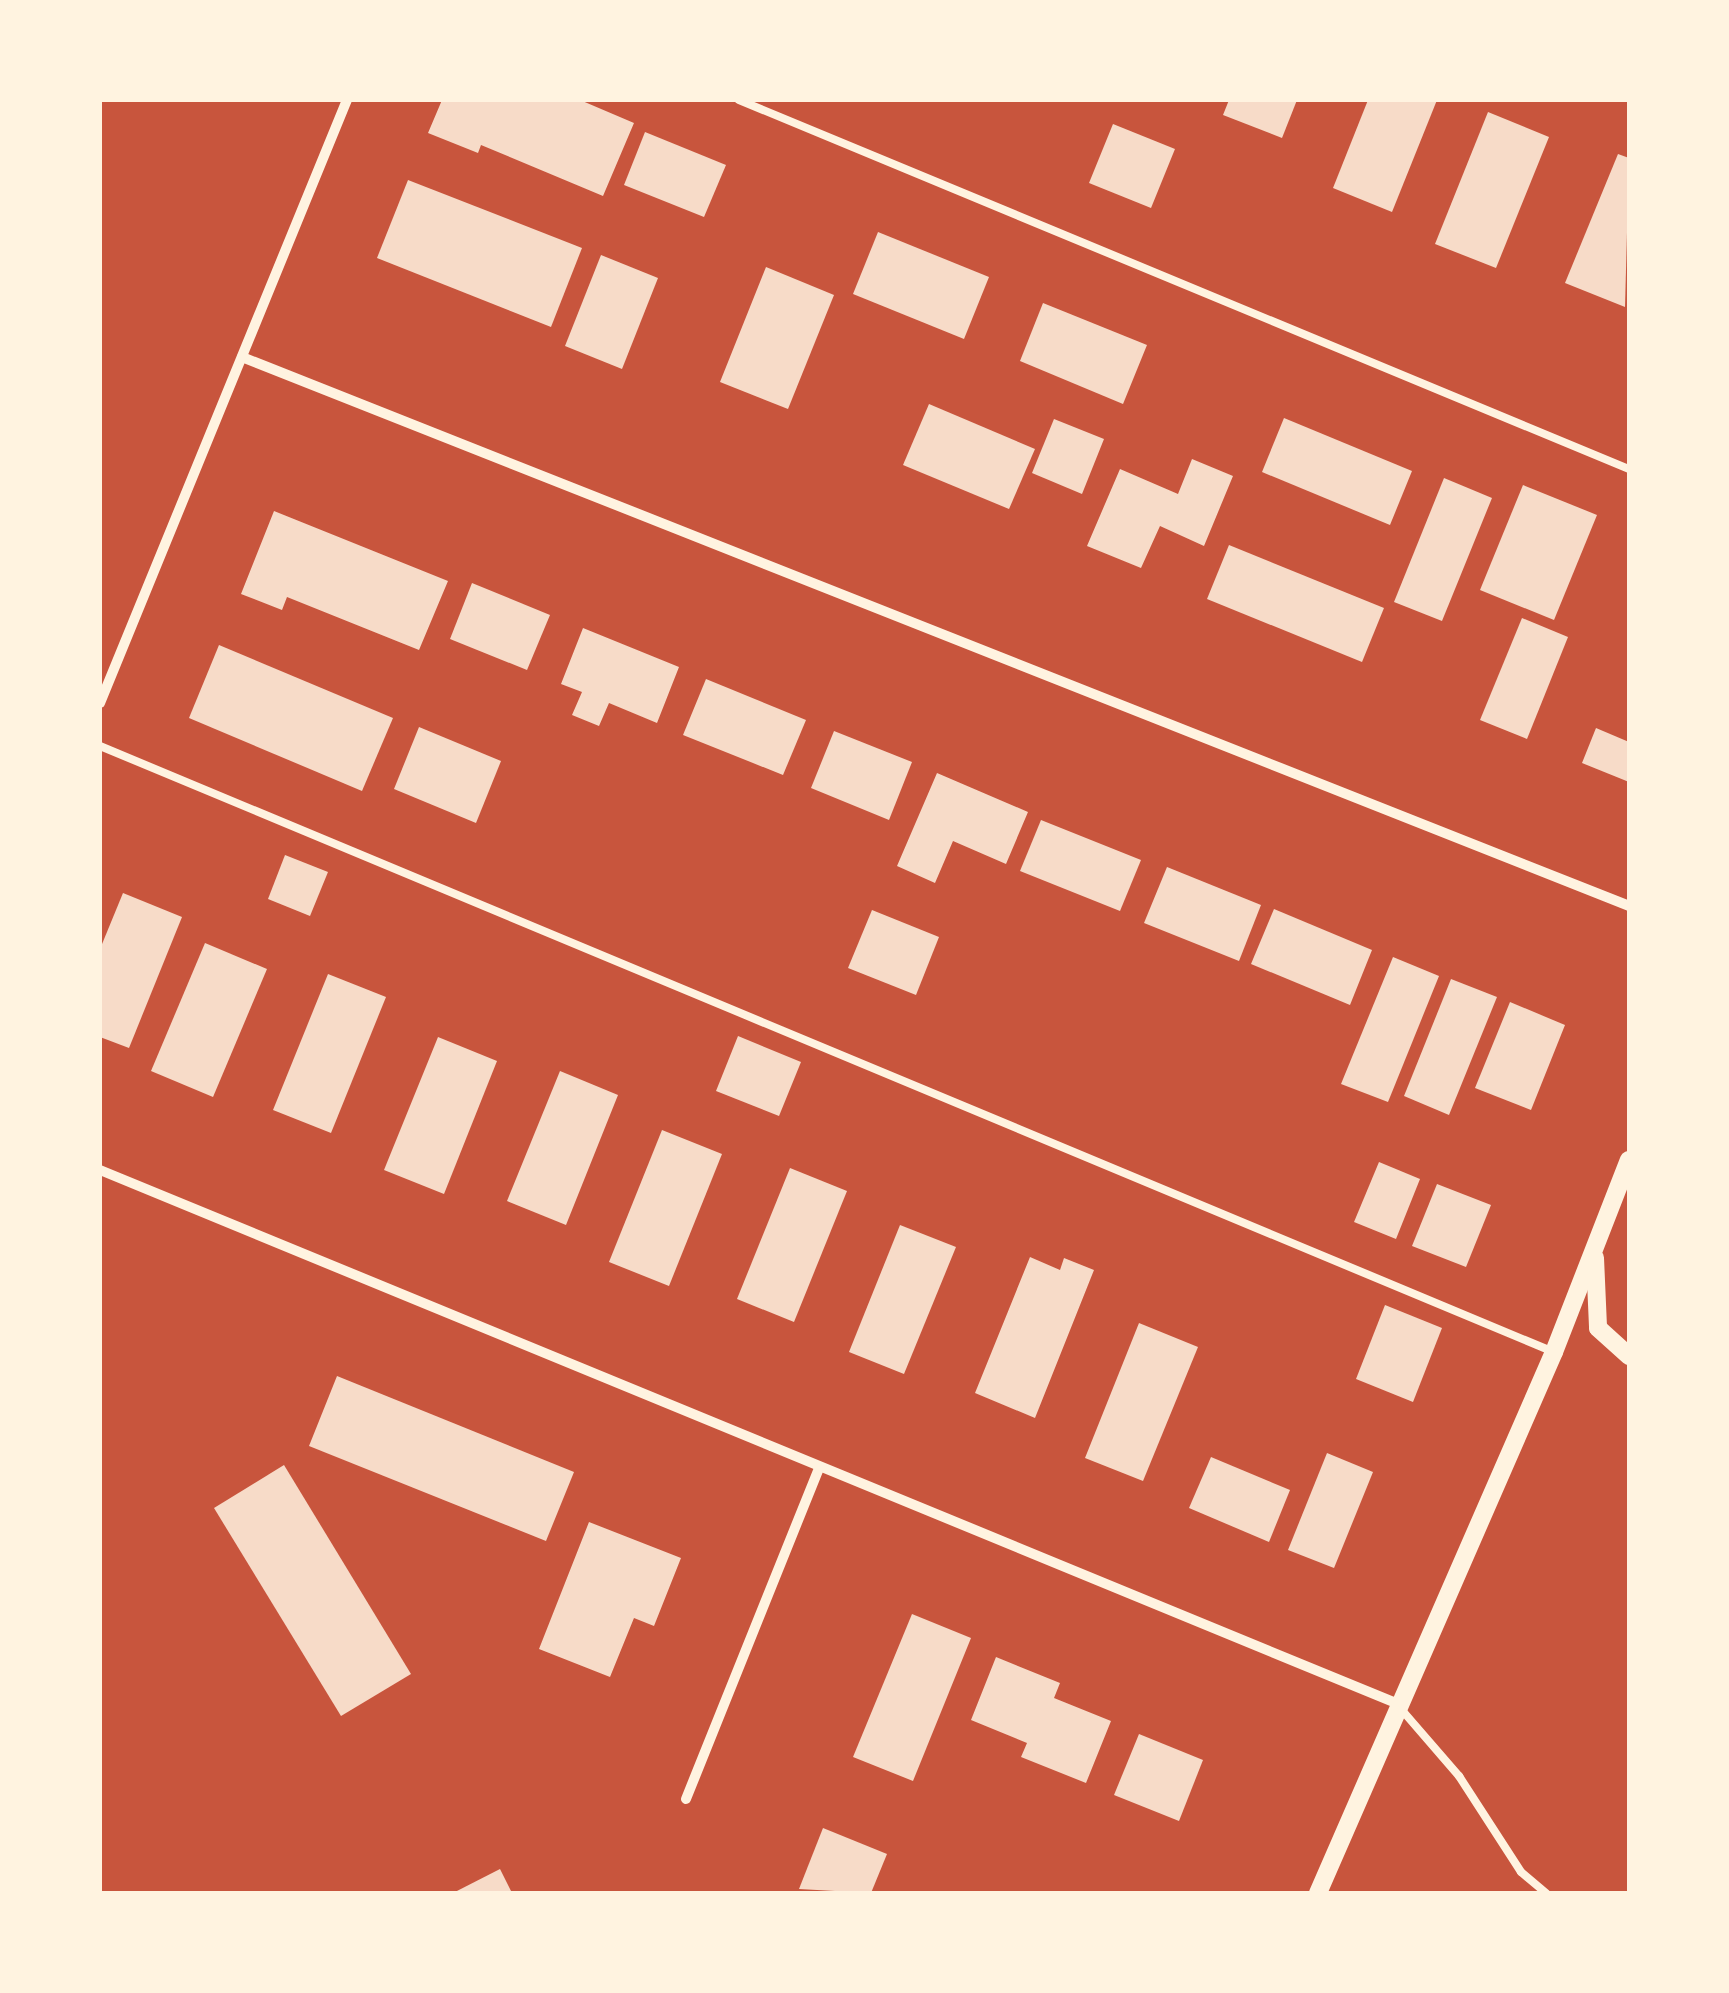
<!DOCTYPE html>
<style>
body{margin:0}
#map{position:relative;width:1729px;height:1993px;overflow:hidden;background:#c8553d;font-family:Lato,sans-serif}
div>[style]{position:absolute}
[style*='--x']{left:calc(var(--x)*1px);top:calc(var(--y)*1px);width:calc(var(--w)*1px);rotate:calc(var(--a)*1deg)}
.building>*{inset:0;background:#f7dbc8}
.service>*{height:8px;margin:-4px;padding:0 4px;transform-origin:4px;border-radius:4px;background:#fff3e0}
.minor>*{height:10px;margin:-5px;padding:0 5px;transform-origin:5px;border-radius:5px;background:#fff3e0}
.tertiary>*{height:18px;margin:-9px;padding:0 9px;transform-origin:9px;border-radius:9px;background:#fff3e0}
span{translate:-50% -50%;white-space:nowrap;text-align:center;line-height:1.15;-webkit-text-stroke:10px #fff3e0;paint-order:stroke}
.frame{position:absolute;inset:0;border:102px solid #fff3e0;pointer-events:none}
</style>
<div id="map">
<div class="building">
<div style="clip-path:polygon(442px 100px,580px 100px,634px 123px,603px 196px,481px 145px,478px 153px,428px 133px)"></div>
<div style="clip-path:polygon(1229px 100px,1297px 100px,1282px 138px,1223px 115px)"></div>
<div style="clip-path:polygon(1368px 100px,1437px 100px,1392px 212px,1333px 188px)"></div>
<div style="clip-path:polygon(1488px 112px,1549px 137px,1496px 268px,1435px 244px)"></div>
<div style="clip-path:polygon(1113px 124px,1175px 149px,1151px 208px,1089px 183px)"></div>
<div style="clip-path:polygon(645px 132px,726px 165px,704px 217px,624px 185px)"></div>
<div style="clip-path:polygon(1618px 154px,1629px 158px,1625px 307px,1565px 283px)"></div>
<div style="clip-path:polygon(408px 180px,582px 248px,551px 327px,377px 258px)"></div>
<div style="clip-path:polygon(878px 232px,989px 277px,964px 339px,853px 294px)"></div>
<div style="clip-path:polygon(601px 255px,658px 278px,622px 369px,565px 346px)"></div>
<div style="clip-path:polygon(766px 267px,834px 295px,788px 409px,720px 382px)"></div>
<div style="clip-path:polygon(1043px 303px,1147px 345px,1123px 404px,1020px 361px)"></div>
<div style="clip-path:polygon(929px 404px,1035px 449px,1009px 509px,903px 465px)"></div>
<div style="clip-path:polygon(1284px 418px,1412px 471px,1390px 525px,1262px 472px)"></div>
<div style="clip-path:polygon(1054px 419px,1104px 439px,1082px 494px,1032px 473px)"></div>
<div style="clip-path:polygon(1192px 459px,1233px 476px,1204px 546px,1160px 526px,1141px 568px,1087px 546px,1120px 469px,1178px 494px)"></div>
<div style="clip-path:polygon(1444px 478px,1492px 498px,1442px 621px,1394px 602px)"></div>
<div style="clip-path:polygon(1523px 485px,1597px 515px,1554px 620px,1480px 590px)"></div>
<div style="clip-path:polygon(274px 511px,448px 581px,419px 650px,287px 597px,282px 610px,241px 594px)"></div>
<div style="clip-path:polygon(1229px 545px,1384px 608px,1362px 662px,1207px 599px)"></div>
<div style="clip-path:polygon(472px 583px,550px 615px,527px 670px,450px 639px)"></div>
<div style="clip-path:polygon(1522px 618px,1568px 637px,1527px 739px,1480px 720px)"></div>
<div style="clip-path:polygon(583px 628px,679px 667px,657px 723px,609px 703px,599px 726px,572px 715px,582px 692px,561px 684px)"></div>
<div style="clip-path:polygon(219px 645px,393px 718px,362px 791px,189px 718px)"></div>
<div style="clip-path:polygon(706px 679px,806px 720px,783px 775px,683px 735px)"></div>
<div style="clip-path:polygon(419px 727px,501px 761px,476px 823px,394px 789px)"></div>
<div style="clip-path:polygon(1596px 728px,1629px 742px,1629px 782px,1582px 763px)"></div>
<div style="clip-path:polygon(834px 731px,912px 762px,889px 820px,811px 788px)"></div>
<div style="clip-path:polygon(937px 773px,1028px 812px,1006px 864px,953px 841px,935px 883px,897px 866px)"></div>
<div style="clip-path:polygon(1041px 820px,1141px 860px,1120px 911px,1020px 871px)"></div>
<div style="clip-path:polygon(285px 855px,328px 872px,310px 916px,268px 899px)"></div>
<div style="clip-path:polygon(1167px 867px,1261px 905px,1239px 961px,1144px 923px)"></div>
<div style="clip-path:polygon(123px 893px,182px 917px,129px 1048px,100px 1037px,100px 949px)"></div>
<div style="clip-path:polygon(1274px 909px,1372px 950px,1350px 1005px,1251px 964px)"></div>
<div style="clip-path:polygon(872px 910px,939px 937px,916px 995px,848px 968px)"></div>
<div style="clip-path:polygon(205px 943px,267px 969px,213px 1097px,151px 1071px)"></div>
<div style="clip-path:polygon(1393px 957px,1439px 976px,1388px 1102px,1341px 1084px)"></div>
<div style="clip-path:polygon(328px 974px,386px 997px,331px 1133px,273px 1110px)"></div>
<div style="clip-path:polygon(1451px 979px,1497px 997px,1449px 1115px,1404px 1096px)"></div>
<div style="clip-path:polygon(1510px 1002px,1565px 1025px,1531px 1110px,1475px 1088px)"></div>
<div style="clip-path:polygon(738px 1036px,801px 1062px,779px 1116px,716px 1091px)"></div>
<div style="clip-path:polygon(438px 1037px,497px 1061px,444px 1194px,384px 1170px)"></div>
<div style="clip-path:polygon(560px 1071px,618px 1095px,566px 1225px,507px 1201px)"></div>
<div style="clip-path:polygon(662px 1130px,722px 1154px,669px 1286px,609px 1262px)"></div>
<div style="clip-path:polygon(1379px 1162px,1420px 1179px,1396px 1239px,1354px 1222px)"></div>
<div style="clip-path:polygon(790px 1168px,847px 1191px,794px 1322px,737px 1299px)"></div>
<div style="clip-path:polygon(1437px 1184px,1491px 1205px,1466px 1267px,1412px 1246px)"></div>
<div style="clip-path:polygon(900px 1225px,956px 1247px,904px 1374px,849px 1352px)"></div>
<div style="clip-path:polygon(1030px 1257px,1060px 1270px,1064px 1258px,1094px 1270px,1035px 1418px,975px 1393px)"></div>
<div style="clip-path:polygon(1385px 1305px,1442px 1328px,1413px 1402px,1356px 1379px)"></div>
<div style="clip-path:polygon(1139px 1323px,1198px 1347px,1143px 1481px,1085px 1458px)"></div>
<div style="clip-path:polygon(337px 1376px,574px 1472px,546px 1541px,309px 1446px)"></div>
<div style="clip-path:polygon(1327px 1453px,1373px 1472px,1334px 1568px,1288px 1550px)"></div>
<div style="clip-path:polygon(1211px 1457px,1290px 1490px,1269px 1542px,1189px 1508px)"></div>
<div style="clip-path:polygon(284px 1465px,411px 1674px,341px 1716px,214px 1508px)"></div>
<div style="clip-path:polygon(589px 1522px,681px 1558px,654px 1626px,634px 1618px,610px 1677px,539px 1649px)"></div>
<div style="clip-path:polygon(912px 1614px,971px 1638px,913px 1781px,853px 1757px)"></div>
<div style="clip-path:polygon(996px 1657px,1060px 1683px,1054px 1698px,1111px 1721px,1086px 1783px,1021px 1757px,1027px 1743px,971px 1720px)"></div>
<div style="clip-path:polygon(1139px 1734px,1203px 1760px,1179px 1821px,1114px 1795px)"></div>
<div style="clip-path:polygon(823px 1828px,887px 1854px,871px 1893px,799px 1889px)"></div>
<div style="clip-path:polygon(500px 1869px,512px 1893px,453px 1893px)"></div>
</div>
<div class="service">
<div style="--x:739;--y:100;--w:963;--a:22.52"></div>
<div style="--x:100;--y:746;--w:1575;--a:22.63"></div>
<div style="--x:1401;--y:1709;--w:89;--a:49.1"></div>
<div style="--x:1459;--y:1776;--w:114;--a:57.1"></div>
<div style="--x:1521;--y:1872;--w:33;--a:40"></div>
</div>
<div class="minor">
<div style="--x:242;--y:357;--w:1492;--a:21.59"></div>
<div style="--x:100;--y:703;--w:652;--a:-67.73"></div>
<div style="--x:100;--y:1170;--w:1401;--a:22.36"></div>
<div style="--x:686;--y:1799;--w:357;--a:-68.1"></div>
</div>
<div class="tertiary">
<div style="--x:1595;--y:1258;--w:70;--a:87.5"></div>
<div style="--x:1598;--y:1328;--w:42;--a:42.1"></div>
<div style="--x:1318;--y:1893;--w:590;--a:-66.43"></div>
<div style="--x:1554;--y:1352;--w:206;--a:-68.7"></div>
</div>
<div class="frame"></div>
</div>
